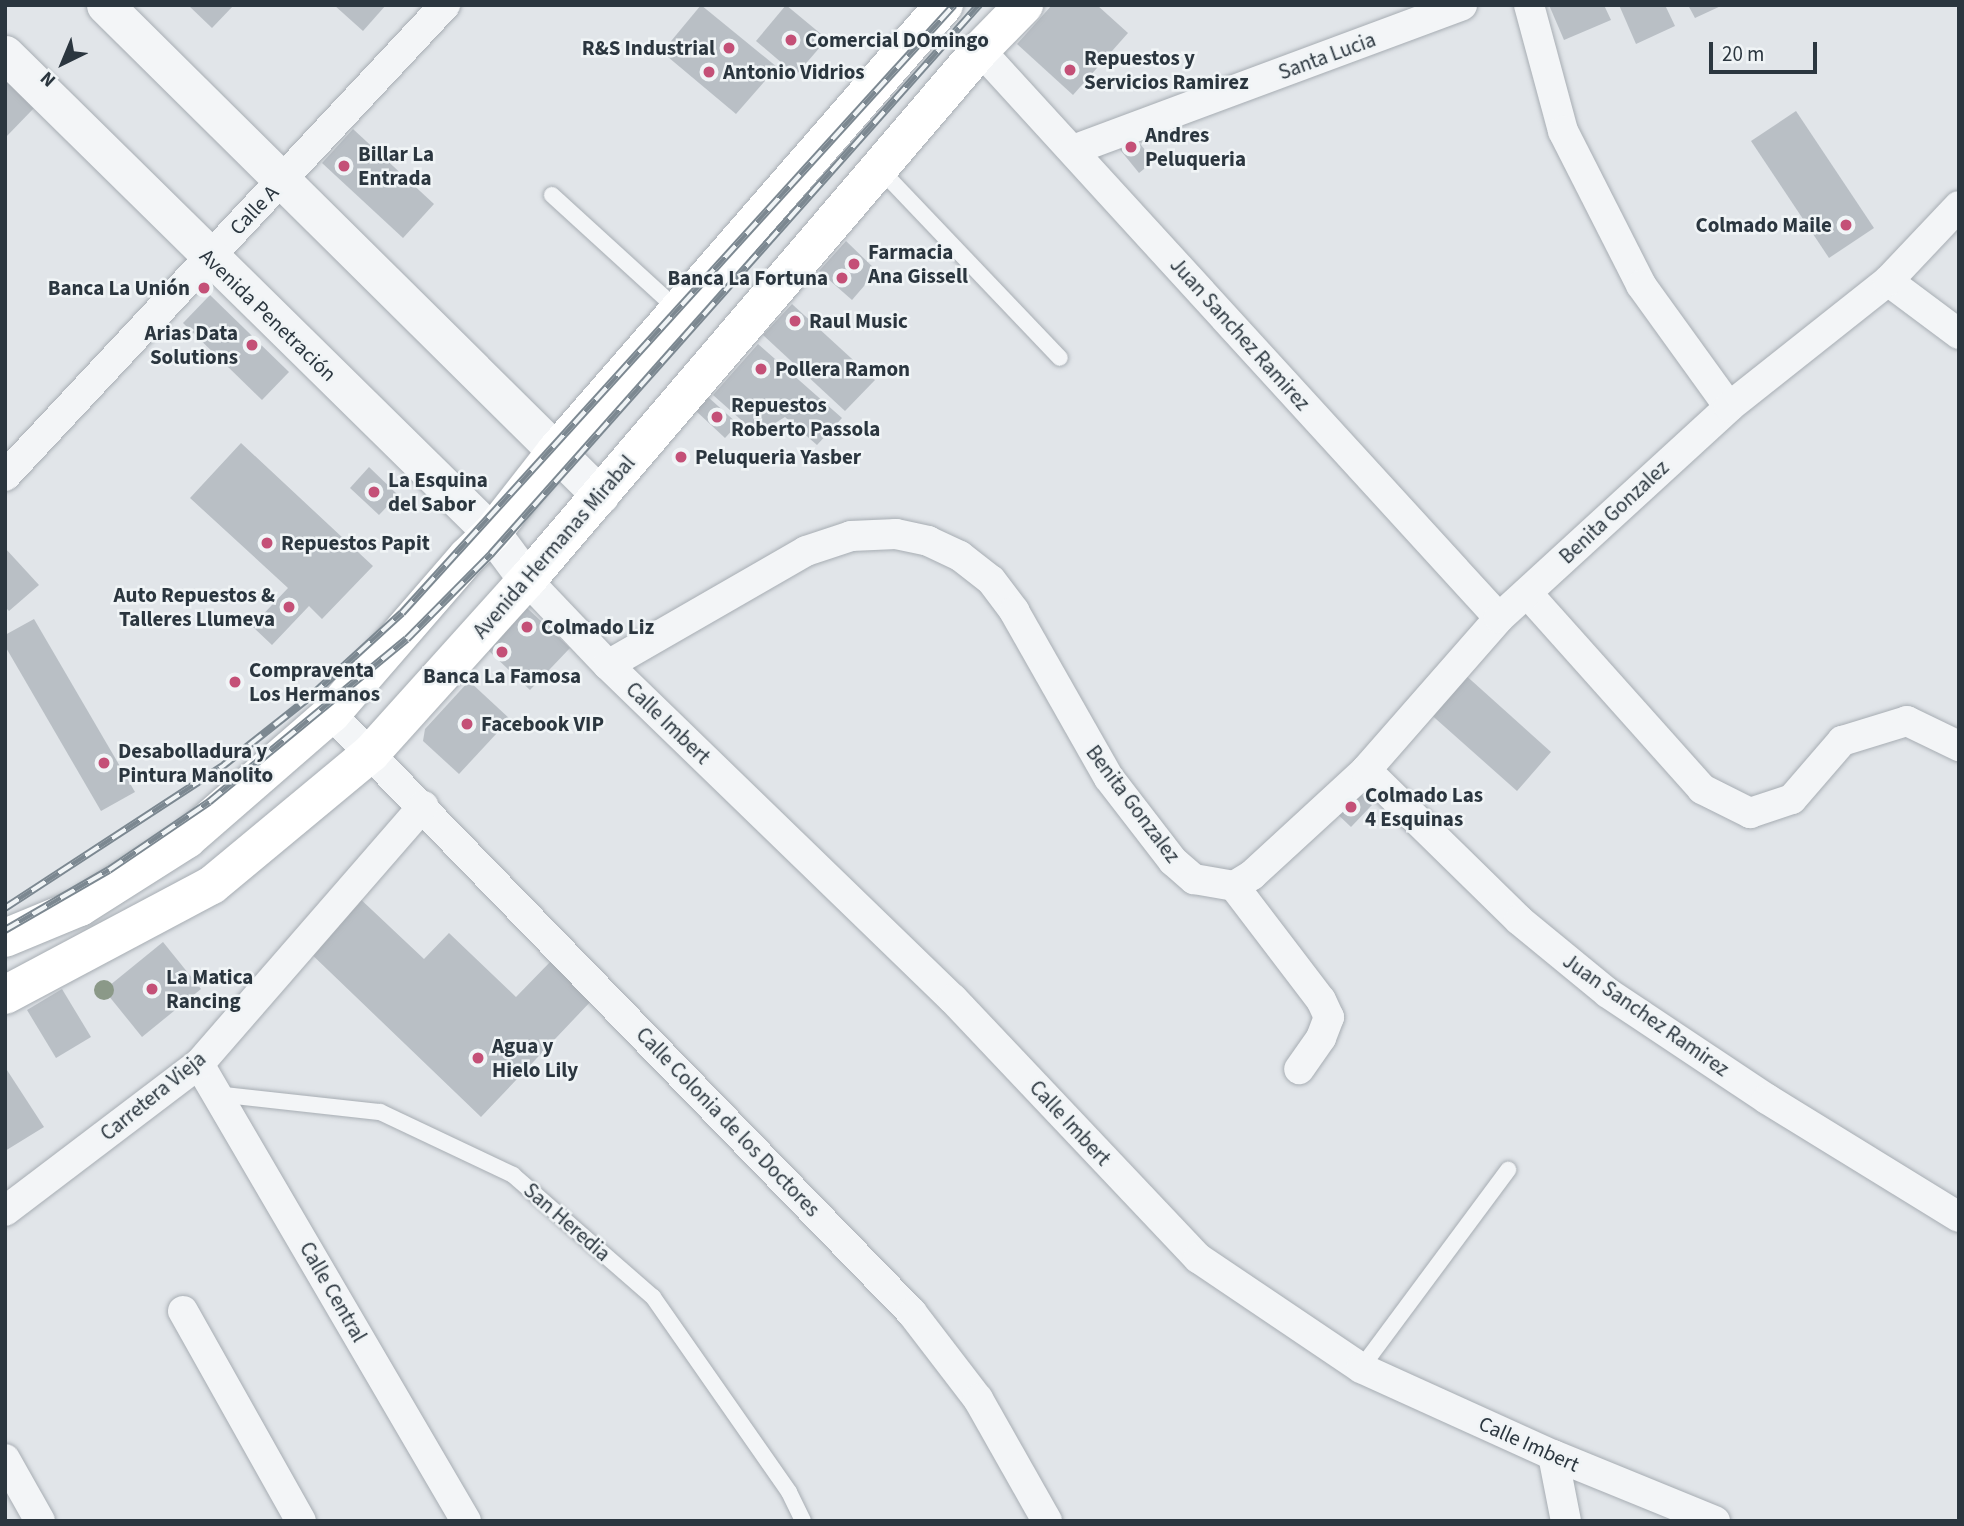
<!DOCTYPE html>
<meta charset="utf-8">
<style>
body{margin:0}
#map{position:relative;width:1964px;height:1526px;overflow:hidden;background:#e1e5e9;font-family:"Source Sans 3",sans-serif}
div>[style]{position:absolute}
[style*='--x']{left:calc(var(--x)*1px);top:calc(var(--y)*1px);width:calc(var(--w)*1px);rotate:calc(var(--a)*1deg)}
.building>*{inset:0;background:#b9bfc5}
.roads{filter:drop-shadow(0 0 2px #a7adb3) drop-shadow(0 0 2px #a7adb3)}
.service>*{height:16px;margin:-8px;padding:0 8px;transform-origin:8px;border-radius:8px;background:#f3f5f7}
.minor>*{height:30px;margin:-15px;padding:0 15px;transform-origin:15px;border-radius:15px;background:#f3f5f7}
.tertiary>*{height:37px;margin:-18.5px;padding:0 18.5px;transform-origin:18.5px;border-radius:18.5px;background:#f3f5f7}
.primary>*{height:38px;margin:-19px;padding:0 19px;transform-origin:19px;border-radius:19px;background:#fff}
.rail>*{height:8px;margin-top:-4px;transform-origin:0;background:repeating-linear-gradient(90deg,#f0f4f6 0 16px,#7c8891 0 32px);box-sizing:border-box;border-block:2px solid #7c8891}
.trees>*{width:20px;height:20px;margin:-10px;border-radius:50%;background:#8b9988}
.dots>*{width:19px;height:19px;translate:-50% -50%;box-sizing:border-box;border:4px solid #f0f4f6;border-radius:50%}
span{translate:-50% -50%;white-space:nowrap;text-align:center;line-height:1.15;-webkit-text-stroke:5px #f0f4f6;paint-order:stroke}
.poi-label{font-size:21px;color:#2b363f;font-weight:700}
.left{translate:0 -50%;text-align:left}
.right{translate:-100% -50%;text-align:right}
.street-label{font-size:21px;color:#2b363f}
.frame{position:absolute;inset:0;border:7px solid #2b363f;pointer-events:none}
.north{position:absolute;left:28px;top:28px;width:70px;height:70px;-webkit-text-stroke:5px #f0f4f6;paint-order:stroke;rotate:223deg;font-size:19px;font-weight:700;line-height:28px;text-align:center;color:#2b363f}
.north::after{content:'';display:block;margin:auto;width:24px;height:32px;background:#2b363f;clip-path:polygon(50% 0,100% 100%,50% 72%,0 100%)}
.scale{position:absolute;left:1709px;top:42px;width:108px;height:32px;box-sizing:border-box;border:4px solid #2b363f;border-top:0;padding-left:9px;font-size:21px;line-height:24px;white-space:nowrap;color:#2b363f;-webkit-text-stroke:5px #f0f4f6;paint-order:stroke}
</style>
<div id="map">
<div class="building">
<div style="clip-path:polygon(188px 5px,234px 5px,212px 28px)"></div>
<div style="clip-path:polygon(334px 5px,386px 5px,363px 31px)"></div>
<div style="clip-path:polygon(701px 5px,777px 67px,736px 114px,662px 52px)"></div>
<div style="clip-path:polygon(786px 5px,827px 39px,796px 75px,756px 41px)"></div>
<div style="clip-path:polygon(1052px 5px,1097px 5px,1128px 33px,1073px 95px,1017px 44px)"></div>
<div style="clip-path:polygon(1549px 5px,1604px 5px,1611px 20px,1564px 40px)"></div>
<div style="clip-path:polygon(1619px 5px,1665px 5px,1675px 26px,1636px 44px)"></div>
<div style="clip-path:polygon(1688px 5px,1723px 5px,1695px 18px)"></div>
<div style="clip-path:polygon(5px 78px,35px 107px,5px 138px)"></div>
<div style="clip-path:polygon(1796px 111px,1874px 228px,1829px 258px,1751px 141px)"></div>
<div style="clip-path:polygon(353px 129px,434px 204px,403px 238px,322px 163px)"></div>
<div style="clip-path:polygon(1132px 134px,1154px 161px,1139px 173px,1117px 146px)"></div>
<div style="clip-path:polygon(846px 241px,877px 271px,852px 300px,819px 271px)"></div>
<div style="clip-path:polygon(210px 295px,289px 372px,262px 400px,183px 323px)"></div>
<div style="clip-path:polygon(792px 304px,875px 380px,845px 411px,763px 335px)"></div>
<div style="clip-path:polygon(758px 344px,842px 418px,817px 445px,785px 417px,757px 434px,713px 395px)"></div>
<div style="clip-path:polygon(708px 397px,738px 424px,725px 438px,696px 411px)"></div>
<div style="clip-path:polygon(241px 443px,373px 566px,322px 619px,309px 606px,272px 645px,252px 626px,288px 588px,190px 498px)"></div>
<div style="clip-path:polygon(369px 467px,398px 495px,379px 515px,350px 488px)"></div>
<div style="clip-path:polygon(5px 548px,39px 585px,9px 611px,5px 607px)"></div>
<div style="clip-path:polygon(527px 608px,570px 648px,530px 690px,488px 650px)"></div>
<div style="clip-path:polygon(34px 619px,135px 792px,101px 811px,5px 646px,5px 635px)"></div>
<div style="clip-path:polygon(1462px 672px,1551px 752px,1517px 791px,1427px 711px)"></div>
<div style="clip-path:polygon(469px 681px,510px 719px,459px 774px,423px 741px,425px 729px)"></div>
<div style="clip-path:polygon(1352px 786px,1372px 805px,1351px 827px,1331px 808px)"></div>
<div style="clip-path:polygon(355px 894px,424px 959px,449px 933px,516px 997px,552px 960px,593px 999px,481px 1117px,304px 947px)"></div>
<div style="clip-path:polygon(163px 942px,201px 989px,142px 1037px,104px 990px)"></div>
<div style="clip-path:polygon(62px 989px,91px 1037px,56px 1058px,27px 1010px)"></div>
<div style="clip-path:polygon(5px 1067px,44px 1127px,5px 1151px)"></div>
</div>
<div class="roads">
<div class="service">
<div style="--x:879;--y:168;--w:262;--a:46.4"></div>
<div style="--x:552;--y:195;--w:171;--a:42.4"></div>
<div style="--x:216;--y:1094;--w:165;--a:6.3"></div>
<div style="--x:380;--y:1112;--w:147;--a:25.3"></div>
<div style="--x:513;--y:1175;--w:186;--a:41.1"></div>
<div style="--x:653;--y:1297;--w:238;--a:55.1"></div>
<div style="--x:789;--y:1492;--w:32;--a:64"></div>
<div style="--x:1361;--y:1368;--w:247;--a:-53.4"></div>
</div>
<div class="minor">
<div style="--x:1529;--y:5;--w:131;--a:74.9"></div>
<div style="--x:1563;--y:131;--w:173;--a:63.1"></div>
<div style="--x:1641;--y:285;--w:150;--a:54.2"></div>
<div style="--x:980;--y:50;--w:769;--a:47.58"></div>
<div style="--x:1073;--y:150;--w:415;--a:-20.4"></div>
<div style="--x:1888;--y:281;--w:89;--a:36.7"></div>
<div style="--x:5;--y:476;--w:645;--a:-46.95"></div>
<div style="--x:527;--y:580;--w:117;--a:46.4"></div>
<div style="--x:608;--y:665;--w:480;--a:44.1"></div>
<div style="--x:953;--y:999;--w:357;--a:46.6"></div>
<div style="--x:1198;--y:1258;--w:197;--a:34"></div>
<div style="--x:1361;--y:1368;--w:211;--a:24.4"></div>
<div style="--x:1553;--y:1455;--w:175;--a:22.2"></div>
<div style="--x:1527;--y:593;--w:263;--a:48.2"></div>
<div style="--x:1702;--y:789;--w:54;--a:26.6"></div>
<div style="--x:1750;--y:813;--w:44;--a:-18.4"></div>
<div style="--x:1792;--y:799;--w:77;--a:-49.2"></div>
<div style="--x:1842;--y:741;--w:68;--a:-17.1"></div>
<div style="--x:1907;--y:721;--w:58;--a:25.7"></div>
<div style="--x:608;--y:665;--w:228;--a:-29.9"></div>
<div style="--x:806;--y:551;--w:47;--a:-18.4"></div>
<div style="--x:851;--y:536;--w:45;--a:-2.5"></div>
<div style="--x:896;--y:534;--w:33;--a:12"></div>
<div style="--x:928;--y:541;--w:35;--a:25"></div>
<div style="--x:960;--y:556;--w:39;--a:38"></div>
<div style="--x:991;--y:580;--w:39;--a:53"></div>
<div style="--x:1014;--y:611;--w:192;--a:60.4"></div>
<div style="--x:1109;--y:778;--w:105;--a:52.4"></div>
<div style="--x:1173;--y:861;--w:28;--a:41"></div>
<div style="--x:1194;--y:879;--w:41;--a:9.9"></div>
<div style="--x:1234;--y:886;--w:21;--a:-31"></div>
<div style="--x:1252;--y:875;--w:155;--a:-42.6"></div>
<div style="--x:1366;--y:770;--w:202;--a:-48.8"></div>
<div style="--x:1499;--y:618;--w:312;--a:-42.5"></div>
<div style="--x:1729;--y:407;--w:203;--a:-38.4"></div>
<div style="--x:1888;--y:281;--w:103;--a:-46.6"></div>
<div style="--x:331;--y:714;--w:834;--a:45.87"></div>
<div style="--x:912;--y:1313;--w:108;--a:52.5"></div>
<div style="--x:978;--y:1399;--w:140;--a:60.5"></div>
<div style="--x:1366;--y:770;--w:214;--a:44.4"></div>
<div style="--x:1519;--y:920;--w:115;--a:39.4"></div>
<div style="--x:1608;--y:993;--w:191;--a:33.7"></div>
<div style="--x:1767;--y:1099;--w:225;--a:31.6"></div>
<div style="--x:1234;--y:886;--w:143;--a:52.7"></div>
<div style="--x:1321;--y:1000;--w:19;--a:65"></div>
<div style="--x:1329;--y:1017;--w:22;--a:111"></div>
<div style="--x:1321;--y:1038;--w:38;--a:125"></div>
<div style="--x:199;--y:1064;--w:529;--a:59.7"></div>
<div style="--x:5;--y:1211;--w:243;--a:-37.2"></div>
<div style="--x:199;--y:1064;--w:342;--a:-49"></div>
<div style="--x:183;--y:1311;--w:241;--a:60.7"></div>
<div style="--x:1553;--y:1455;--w:67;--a:78.9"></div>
<div style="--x:5;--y:1459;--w:71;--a:60.6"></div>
</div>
<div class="tertiary">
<div style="--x:105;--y:5;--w:697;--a:44.71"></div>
<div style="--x:5;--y:54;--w:683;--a:44.53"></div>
<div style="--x:492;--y:533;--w:59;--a:53.3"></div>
</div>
<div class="primary">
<div style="--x:5;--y:938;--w:81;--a:-22.5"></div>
<div style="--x:80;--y:907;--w:127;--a:-32.4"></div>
<div style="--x:187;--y:839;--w:191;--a:-41"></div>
<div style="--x:331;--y:714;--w:208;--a:-49.1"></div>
<div style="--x:467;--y:557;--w:35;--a:-44"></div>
<div style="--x:492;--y:533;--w:104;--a:-52"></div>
<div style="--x:556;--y:451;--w:591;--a:-48.98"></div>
<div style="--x:5;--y:995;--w:234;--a:-28"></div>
<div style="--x:212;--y:885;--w:207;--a:-39.7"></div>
<div style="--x:371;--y:753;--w:233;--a:-48"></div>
<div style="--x:527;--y:580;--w:697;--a:-49.48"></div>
<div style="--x:980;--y:50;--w:63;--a:-45.6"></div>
</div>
</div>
<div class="rail">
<div style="--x:5;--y:908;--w:262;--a:-33.1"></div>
<div style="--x:224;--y:765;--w:111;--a:-38.4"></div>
<div style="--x:311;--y:696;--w:123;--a:-42.4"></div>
<div style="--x:402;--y:613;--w:821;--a:-47.76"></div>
<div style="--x:5;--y:930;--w:120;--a:-30"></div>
<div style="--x:109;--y:870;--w:121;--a:-34.2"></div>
<div style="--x:209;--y:802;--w:256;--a:-39.5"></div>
<div style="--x:407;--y:639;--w:120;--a:-45.3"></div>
<div style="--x:491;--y:554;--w:735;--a:-48.37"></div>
</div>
<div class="trees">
<div style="left:104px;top:990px"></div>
</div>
<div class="dots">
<div style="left:791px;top:40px;background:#c45077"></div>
<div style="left:729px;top:48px;background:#c45077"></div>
<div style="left:1070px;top:70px;background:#c45077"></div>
<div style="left:709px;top:72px;background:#c45077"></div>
<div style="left:1131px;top:147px;background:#c45077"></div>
<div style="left:344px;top:166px;background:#c45077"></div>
<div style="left:1846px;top:225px;background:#c45077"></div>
<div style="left:854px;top:264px;background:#c45077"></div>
<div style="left:842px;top:278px;background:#c45077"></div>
<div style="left:204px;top:288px;background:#c45077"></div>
<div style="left:795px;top:321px;background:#c45077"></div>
<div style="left:252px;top:345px;background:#c45077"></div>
<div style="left:761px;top:369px;background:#c45077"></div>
<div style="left:717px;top:417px;background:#c45077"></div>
<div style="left:681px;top:457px;background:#c45077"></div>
<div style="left:374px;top:492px;background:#c45077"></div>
<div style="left:267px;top:543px;background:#c45077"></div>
<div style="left:289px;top:607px;background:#c45077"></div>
<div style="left:527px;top:627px;background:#c45077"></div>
<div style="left:502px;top:652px;background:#c45077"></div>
<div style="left:235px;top:682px;background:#c45077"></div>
<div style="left:467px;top:724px;background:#c45077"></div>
<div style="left:104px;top:763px;background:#c45077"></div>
<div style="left:1351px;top:807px;background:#c45077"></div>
<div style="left:152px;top:989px;background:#c45077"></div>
<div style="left:478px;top:1058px;background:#c45077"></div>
</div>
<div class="poi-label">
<span class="left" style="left:805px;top:40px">Comercial DOmingo</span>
<span class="right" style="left:715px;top:48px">R&amp;S Industrial</span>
<span class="left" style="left:1084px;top:70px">Repuestos y<br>Servicios Ramirez</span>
<span class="left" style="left:723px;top:72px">Antonio Vidrios</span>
<span class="left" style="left:1145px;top:147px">Andres<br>Peluqueria</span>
<span class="left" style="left:358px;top:166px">Billar La<br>Entrada</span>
<span class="right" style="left:1832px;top:225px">Colmado Maile</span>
<span class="left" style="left:868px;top:264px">Farmacia<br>Ana Gissell</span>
<span class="right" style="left:828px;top:278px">Banca La Fortuna</span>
<span class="right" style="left:190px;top:288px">Banca La Unión</span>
<span class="left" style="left:809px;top:321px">Raul Music</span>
<span class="right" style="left:238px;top:345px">Arias Data<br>Solutions</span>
<span class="left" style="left:775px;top:369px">Pollera Ramon</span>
<span class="left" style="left:731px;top:417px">Repuestos<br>Roberto Passola</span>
<span class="left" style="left:695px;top:457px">Peluqueria Yasber</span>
<span class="left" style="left:388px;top:492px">La Esquina<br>del Sabor</span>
<span class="left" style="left:281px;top:543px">Repuestos Papit</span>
<span class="right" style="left:275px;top:607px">Auto Repuestos &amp;<br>Talleres Llumeva</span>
<span class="left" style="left:541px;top:627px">Colmado Liz</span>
<span class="left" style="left:249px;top:682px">Compraventa<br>Los Hermanos</span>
<span style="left:502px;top:676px">Banca La Famosa</span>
<span class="left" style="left:481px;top:724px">Facebook VIP</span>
<span class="left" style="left:118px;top:763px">Desabolladura y<br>Pintura Manolito</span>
<span class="left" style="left:1365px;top:807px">Colmado Las<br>4 Esquinas</span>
<span class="left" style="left:166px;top:989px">La Matica<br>Rancing</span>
<span class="left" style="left:492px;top:1058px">Agua y<br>Hielo Lily</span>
</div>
<div class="street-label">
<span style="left:1327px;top:56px;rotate:-20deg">Santa Lucia</span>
<span style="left:254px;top:210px;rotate:-46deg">Calle A</span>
<span style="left:268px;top:315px;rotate:44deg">Avenida Penetración</span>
<span style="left:1240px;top:334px;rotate:48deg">Juan Sanchez Ramirez</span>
<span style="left:1614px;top:512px;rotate:-43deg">Benita Gonzalez</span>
<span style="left:554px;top:547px;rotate:-49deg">Avenida Hermanas Mirabal</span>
<span style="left:668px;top:723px;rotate:44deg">Calle Imbert</span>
<span style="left:1133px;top:804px;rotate:53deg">Benita Gonzalez</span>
<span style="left:1646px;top:1015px;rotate:35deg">Juan Sanchez Ramirez</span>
<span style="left:153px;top:1096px;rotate:-39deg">Carretera Vieja</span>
<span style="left:728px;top:1122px;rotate:46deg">Calle Colonia de los Doctores</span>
<span style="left:1070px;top:1123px;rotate:47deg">Calle Imbert</span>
<span style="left:567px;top:1222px;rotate:41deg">San Heredia</span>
<span style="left:333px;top:1292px;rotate:60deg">Calle Central</span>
<span style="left:1529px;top:1444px;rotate:24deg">Calle Imbert</span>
</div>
<div class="frame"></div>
<div class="north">N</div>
<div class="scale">20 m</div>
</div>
